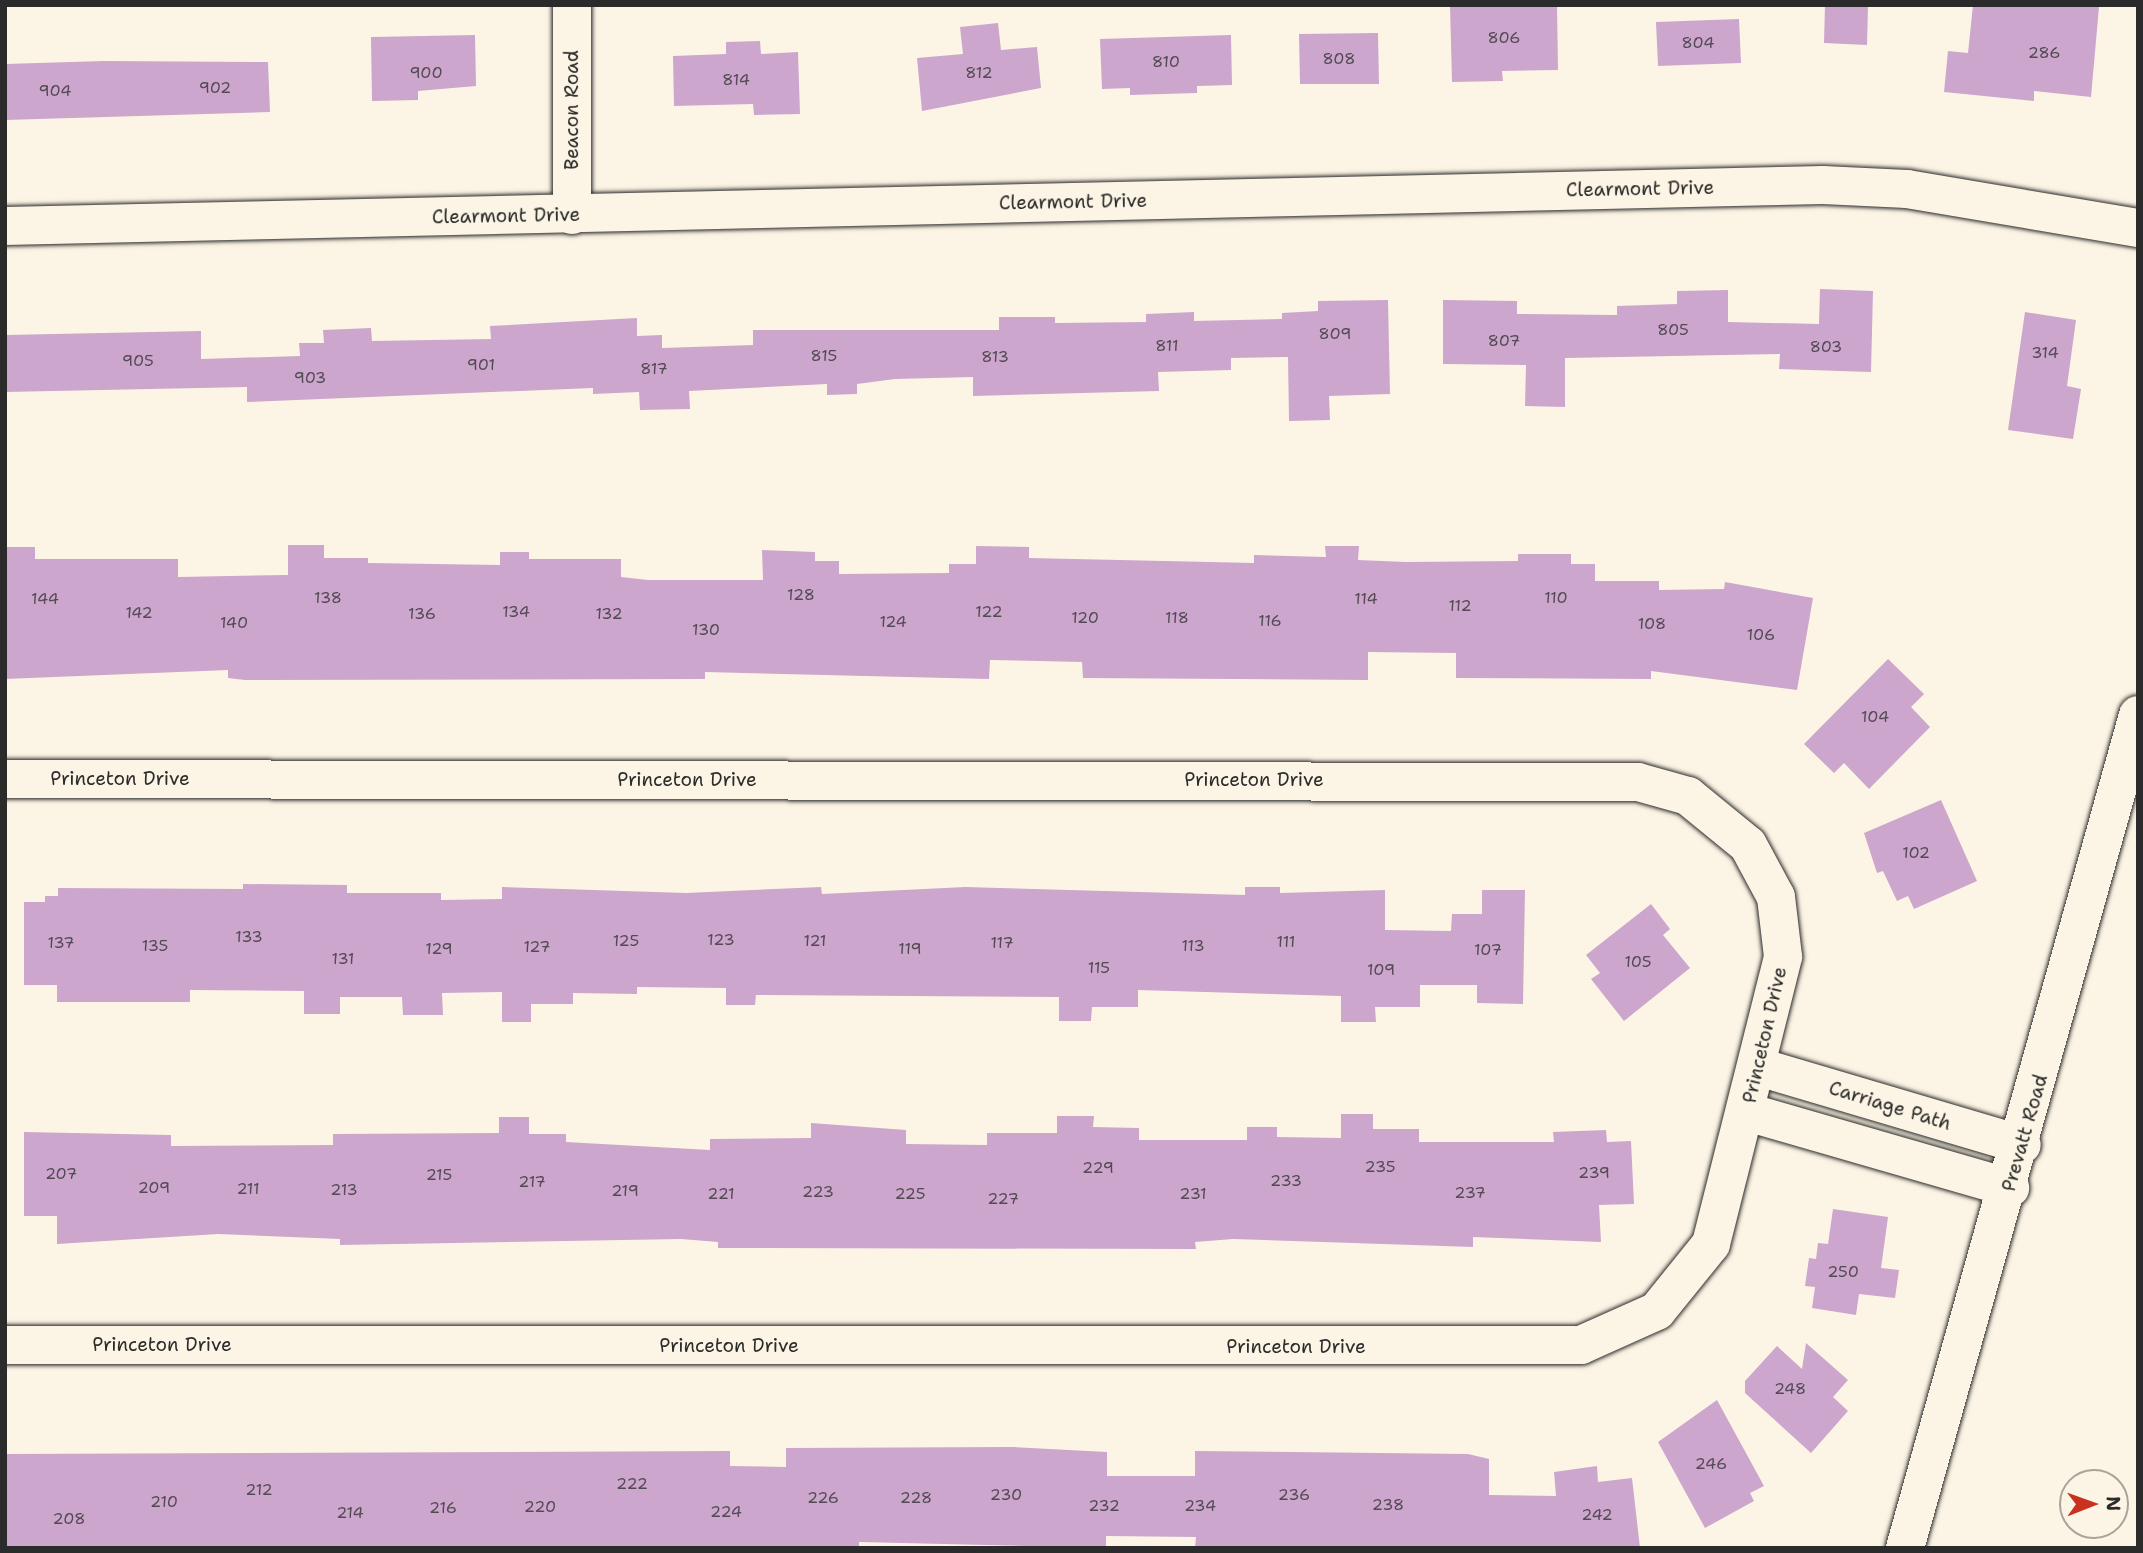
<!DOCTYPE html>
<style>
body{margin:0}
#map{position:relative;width:2143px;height:1553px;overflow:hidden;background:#fcf5e5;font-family:"Shantell Sans",sans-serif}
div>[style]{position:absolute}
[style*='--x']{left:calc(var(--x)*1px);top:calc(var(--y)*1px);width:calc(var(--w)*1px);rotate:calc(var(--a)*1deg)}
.building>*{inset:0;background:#cca6cd}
.roads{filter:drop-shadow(0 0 2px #2b2b2b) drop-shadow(0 0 2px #2b2b2b)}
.street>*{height:38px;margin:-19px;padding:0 19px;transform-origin:19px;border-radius:19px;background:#fcf5e5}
.secondary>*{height:38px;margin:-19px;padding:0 19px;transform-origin:19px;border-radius:19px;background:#fcf5e5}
span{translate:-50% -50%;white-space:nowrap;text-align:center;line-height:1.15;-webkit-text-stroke:7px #fcf5e5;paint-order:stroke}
.number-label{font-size:16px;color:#534a54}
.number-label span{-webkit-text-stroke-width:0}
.street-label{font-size:19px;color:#2b2b2b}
.frame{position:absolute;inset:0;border:7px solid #2b2b2b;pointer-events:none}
.north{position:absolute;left:2059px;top:1469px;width:70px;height:70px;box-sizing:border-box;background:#fcf5e5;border:2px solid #a8a49b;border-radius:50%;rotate:89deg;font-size:19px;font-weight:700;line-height:28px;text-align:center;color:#2b2b2b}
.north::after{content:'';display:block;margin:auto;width:24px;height:32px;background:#c8321e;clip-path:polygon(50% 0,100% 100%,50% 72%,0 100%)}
</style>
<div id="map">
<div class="building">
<div style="clip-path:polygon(1450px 5px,1557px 5px,1558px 70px,1502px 71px,1503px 81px,1452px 82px)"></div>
<div style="clip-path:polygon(1825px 5px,1868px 5px,1867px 45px,1824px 43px)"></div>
<div style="clip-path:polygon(1973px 5px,2099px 7px,2091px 97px,2034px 91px,2034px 101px,1944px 92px,1948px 51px,1968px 53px)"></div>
<div style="clip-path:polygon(1739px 19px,1741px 63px,1658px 66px,1656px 22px)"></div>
<div style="clip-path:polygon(998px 23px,1001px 50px,1037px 47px,1041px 88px,922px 111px,917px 58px,963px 54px,960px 27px)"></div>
<div style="clip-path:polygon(1378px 33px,1379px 84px,1300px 84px,1299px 34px)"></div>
<div style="clip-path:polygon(475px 35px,476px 86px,418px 91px,418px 100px,372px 101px,371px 37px)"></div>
<div style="clip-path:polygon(1231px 35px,1232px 85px,1197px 86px,1197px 93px,1130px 95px,1130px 88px,1102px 89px,1100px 39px)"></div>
<div style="clip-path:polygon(760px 41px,761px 54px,798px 52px,800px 114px,754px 115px,753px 104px,674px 106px,673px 56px,726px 54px,726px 42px)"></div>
<div style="clip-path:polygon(104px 61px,268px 62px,270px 112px,5px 120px,5px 64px)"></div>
<div style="clip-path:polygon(1820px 289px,1873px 291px,1871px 372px,1779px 369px,1780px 354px,1565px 358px,1565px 407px,1525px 406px,1526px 365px,1443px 364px,1443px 300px,1517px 301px,1517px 314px,1617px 315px,1617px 306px,1677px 304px,1677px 291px,1728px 290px,1728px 322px,1819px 324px)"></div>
<div style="clip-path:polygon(1388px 300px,1390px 394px,1329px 396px,1330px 420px,1289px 421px,1288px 357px,1231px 358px,1231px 370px,1158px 372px,1159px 391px,973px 396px,973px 377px,895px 379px,857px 384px,857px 394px,827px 395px,827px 384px,689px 391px,690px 409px,640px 410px,639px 392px,593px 394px,593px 388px,247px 402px,247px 387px,5px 392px,5px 335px,201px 331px,201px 359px,300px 356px,299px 343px,324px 343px,323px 330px,371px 328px,372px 341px,491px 339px,490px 326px,637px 318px,637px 336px,662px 335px,662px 348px,753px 345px,753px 330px,999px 330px,999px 317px,1055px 317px,1055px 323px,1146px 322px,1146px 314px,1194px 312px,1194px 321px,1282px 319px,1282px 313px,1318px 311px,1318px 301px)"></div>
<div style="clip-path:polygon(2025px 312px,2076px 320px,2067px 386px,2081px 389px,2073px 439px,2008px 430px)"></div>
<div style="clip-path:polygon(288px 545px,324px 545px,324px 558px,368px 558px,368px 563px,500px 565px,500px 552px,529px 552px,529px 559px,621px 559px,621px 577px,648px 580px,763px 580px,762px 550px,815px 552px,815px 561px,839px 561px,839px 574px,949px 573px,949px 564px,976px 564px,976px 546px,1029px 547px,1029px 558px,1254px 563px,1254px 555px,1326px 557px,1325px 546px,1359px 546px,1358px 560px,1406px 562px,1518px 561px,1518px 554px,1571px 554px,1571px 564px,1595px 564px,1595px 581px,1659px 581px,1659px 590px,1724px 589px,1725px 582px,1813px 598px,1797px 690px,1651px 671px,1651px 679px,1456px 678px,1456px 653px,1368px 652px,1368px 680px,1083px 678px,1082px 662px,990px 660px,989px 679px,705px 672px,705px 679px,245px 680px,228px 678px,228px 670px,5px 679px,5px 547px,35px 547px,35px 559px,178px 559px,178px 577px,288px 575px)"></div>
<div style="clip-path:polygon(1888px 659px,1924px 694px,1911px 707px,1930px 727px,1869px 789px,1844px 763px,1834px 773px,1804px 744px)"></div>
<div style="clip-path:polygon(1941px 800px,1977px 881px,1914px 909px,1908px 896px,1897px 901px,1883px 871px,1877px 873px,1864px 833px)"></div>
<div style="clip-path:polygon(243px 884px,347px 885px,347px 893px,441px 893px,441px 900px,502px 899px,502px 887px,686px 893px,821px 887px,822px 894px,965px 887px,1245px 895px,1245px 887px,1280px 887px,1280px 893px,1385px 890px,1385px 930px,1451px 931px,1452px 914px,1482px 914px,1482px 890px,1525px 890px,1523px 1004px,1477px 1003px,1477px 985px,1420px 985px,1420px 1007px,1375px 1007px,1376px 1022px,1341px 1022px,1341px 996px,1138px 990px,1138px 1007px,1092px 1007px,1091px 1021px,1059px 1021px,1059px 997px,756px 995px,755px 1005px,726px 1005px,726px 988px,637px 987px,637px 994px,573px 993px,573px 1004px,531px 1004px,531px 1022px,502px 1022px,502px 992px,442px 993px,443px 1015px,403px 1015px,402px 997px,340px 997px,340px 1014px,304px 1014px,304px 991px,190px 990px,190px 1002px,57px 1002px,57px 985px,24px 985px,24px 902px,45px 902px,45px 896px,58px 896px,58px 888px,243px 889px)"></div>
<div style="clip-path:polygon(1651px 904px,1670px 929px,1663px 935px,1690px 968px,1624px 1021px,1591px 979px,1600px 973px,1586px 955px)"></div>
<div style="clip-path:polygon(1341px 1114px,1373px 1114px,1373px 1129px,1419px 1129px,1419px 1142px,1554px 1142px,1553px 1132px,1606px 1130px,1607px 1142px,1631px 1141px,1634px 1204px,1599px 1205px,1601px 1242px,1473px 1237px,1473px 1247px,1233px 1239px,1195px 1242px,1196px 1249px,718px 1248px,718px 1242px,681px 1239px,340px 1245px,340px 1239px,218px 1234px,57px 1244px,57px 1216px,24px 1216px,24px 1132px,171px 1135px,171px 1146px,333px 1145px,333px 1134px,499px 1133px,499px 1117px,529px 1117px,529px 1134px,566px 1134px,566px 1142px,710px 1150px,710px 1139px,811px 1138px,811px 1123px,906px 1130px,906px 1144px,987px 1145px,987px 1133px,1057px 1133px,1057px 1116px,1094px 1116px,1093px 1127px,1139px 1128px,1139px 1140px,1247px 1140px,1247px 1127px,1277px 1127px,1277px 1137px,1341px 1138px)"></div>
<div style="clip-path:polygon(1833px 1209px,1888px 1217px,1881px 1268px,1899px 1270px,1895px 1298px,1859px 1294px,1856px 1315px,1812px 1308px,1815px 1287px,1805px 1286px,1809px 1258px,1816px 1259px,1818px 1243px,1828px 1244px)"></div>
<div style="clip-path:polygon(1806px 1343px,1848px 1380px,1833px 1397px,1848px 1411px,1811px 1453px,1745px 1393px,1745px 1381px,1777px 1346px,1802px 1369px)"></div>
<div style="clip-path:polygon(1717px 1400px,1764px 1486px,1750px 1493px,1754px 1501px,1705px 1528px,1658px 1442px)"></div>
<div style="clip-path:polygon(1013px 1447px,1107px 1452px,1107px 1476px,1195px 1476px,1195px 1451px,1468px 1454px,1489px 1459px,1489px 1495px,1556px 1496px,1554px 1472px,1597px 1466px,1598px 1482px,1632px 1478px,1640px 1548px,1195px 1548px,1196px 1537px,1106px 1536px,1106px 1548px,859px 1542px,859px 1548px,5px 1547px,5px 1454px,730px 1451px,730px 1466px,786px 1467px,786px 1448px)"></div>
</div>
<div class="roads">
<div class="street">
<div style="--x:572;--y:215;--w:210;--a:-90"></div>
<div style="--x:5;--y:226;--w:1818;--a:-1.29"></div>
<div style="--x:1823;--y:185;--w:84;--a:2.7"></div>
<div style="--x:1907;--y:189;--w:234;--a:9.6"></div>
<div style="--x:5;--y:779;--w:1633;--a:0.11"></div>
<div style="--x:1638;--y:782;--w:52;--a:15.6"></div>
<div style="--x:1688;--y:796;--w:77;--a:39.2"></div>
<div style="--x:1748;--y:845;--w:59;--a:61.7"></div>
<div style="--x:1776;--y:897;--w:60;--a:83.3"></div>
<div style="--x:1783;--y:957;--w:296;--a:104.1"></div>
<div style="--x:1711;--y:1244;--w:86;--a:128.9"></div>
<div style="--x:1657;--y:1311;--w:83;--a:155.9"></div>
<div style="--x:1581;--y:1345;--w:1576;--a:180"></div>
<div style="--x:1759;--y:1067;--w:274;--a:16.5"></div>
<div style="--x:1747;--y:1112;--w:274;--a:16.1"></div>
</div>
<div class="secondary">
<div style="--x:1905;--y:1548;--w:865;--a:-74.37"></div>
</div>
</div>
<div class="number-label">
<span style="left:1504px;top:38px">806</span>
<span style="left:1698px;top:43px">804</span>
<span style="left:2044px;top:53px">286</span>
<span style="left:1339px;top:59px">808</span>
<span style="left:1166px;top:62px">810</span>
<span style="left:426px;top:73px">900</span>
<span style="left:979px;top:73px">812</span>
<span style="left:736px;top:80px">814</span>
<span style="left:215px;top:88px">902</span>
<span style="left:55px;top:91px">904</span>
<span style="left:1673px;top:330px">805</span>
<span style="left:1335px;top:334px">809</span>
<span style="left:1504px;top:341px">807</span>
<span style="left:1167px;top:346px">811</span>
<span style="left:1826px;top:347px">803</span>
<span style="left:2045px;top:353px">314</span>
<span style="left:824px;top:356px">815</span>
<span style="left:995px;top:357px">813</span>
<span style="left:138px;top:361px">905</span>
<span style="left:481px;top:365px">901</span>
<span style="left:654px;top:369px">817</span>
<span style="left:310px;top:378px">903</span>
<span style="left:801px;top:595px">128</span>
<span style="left:328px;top:598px">138</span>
<span style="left:1556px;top:598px">110</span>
<span style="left:45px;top:599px">144</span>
<span style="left:1366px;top:599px">114</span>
<span style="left:1460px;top:606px">112</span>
<span style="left:516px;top:612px">134</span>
<span style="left:989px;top:612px">122</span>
<span style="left:139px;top:613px">142</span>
<span style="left:422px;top:614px">136</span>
<span style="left:609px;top:614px">132</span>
<span style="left:1085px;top:618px">120</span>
<span style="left:1177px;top:618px">118</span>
<span style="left:1270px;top:621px">116</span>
<span style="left:893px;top:622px">124</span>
<span style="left:234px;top:623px">140</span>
<span style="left:1652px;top:624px">108</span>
<span style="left:706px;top:630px">130</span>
<span style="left:1761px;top:635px">106</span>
<span style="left:1875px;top:717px">104</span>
<span style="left:1916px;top:853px">102</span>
<span style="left:249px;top:937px">133</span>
<span style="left:721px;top:940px">123</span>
<span style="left:626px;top:941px">125</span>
<span style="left:815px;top:941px">121</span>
<span style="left:1286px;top:942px">111</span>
<span style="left:61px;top:943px">137</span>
<span style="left:1002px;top:943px">117</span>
<span style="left:155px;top:946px">135</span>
<span style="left:1193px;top:946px">113</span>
<span style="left:537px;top:947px">127</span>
<span style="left:439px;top:949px">129</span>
<span style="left:910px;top:949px">119</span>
<span style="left:1488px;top:950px">107</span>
<span style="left:343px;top:959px">131</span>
<span style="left:1638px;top:962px">105</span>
<span style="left:1099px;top:968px">115</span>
<span style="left:1381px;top:970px">109</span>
<span style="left:1380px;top:1167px">235</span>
<span style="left:1098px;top:1168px">229</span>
<span style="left:1594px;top:1173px">239</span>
<span style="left:61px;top:1174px">207</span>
<span style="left:439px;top:1175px">215</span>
<span style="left:1286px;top:1181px">233</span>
<span style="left:532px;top:1182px">217</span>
<span style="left:154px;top:1188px">209</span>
<span style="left:248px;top:1189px">211</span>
<span style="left:344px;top:1190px">213</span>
<span style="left:625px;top:1191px">219</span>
<span style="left:818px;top:1192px">223</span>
<span style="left:1470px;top:1193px">237</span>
<span style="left:721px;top:1194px">221</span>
<span style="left:910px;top:1194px">225</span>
<span style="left:1193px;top:1194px">231</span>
<span style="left:1003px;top:1199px">227</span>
<span style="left:1843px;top:1272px">250</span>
<span style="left:1790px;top:1389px">248</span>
<span style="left:1711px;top:1464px">246</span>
<span style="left:632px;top:1484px">222</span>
<span style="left:259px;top:1490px">212</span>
<span style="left:1006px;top:1495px">230</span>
<span style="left:1294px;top:1495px">236</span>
<span style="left:823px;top:1498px">226</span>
<span style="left:916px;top:1498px">228</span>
<span style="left:164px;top:1502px">210</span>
<span style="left:1388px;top:1505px">238</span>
<span style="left:1104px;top:1506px">232</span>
<span style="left:1200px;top:1506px">234</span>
<span style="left:540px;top:1507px">220</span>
<span style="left:443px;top:1508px">216</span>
<span style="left:726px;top:1512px">224</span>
<span style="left:350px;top:1513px">214</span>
<span style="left:1597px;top:1515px">242</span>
<span style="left:69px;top:1519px">208</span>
</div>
<div class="street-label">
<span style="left:572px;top:110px;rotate:-90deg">Beacon Road</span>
<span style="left:1640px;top:189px;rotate:-1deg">Clearmont Drive</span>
<span style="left:1073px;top:202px;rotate:-1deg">Clearmont Drive</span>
<span style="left:506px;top:216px;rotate:-1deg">Clearmont Drive</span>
<span style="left:120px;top:779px">Princeton Drive</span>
<span style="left:687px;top:780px">Princeton Drive</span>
<span style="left:1254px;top:780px">Princeton Drive</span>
<span style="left:1765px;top:1035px;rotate:-77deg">Princeton Drive</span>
<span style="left:1890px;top:1106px;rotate:17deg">Carriage Path</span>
<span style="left:2025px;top:1133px;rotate:-74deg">Prevatt Road</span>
<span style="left:162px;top:1345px">Princeton Drive</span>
<span style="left:729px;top:1346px">Princeton Drive</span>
<span style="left:1296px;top:1347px">Princeton Drive</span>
</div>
<div class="frame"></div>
<div class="north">N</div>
</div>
